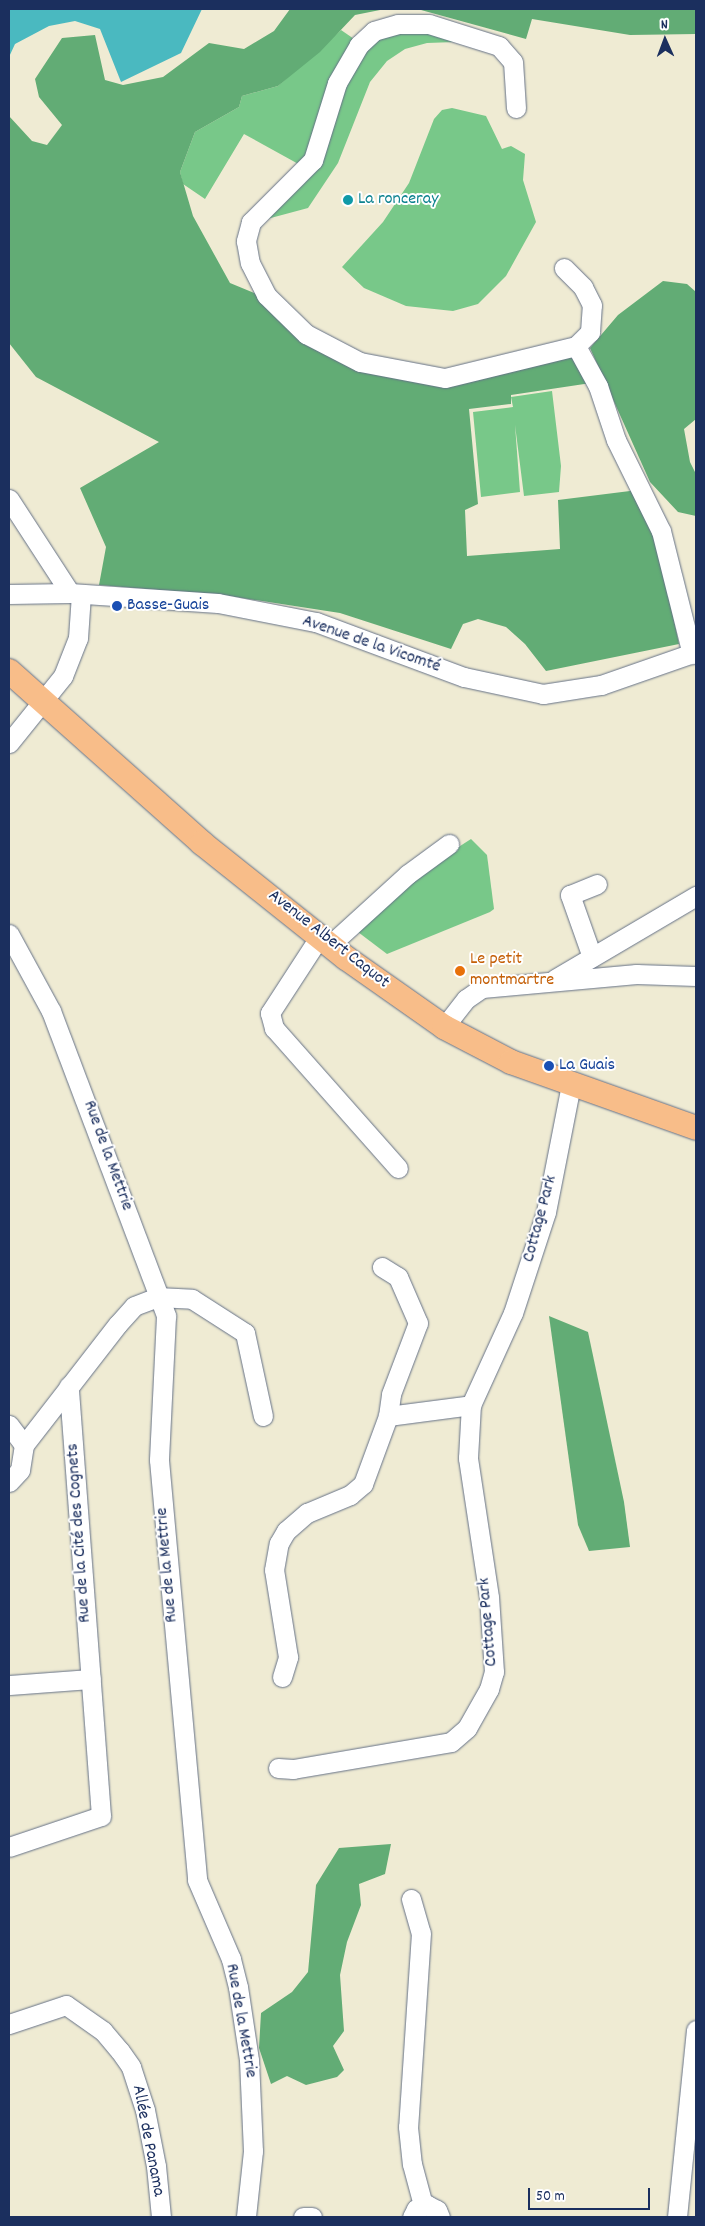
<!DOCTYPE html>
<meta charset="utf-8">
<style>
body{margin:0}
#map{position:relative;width:705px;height:2226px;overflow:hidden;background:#efebd3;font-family:Dekko,sans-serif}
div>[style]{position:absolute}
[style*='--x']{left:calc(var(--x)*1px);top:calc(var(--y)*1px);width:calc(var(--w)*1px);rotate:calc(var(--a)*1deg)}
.green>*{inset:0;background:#78c889}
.forest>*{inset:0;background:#62ac75}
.water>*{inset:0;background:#4ab9c0}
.roads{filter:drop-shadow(0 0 1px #657187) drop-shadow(0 0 1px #657187)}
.minor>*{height:19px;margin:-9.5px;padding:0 9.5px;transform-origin:9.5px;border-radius:9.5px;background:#fff}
.major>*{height:24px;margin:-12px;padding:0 12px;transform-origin:12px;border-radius:12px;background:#f8bd89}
.dots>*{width:14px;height:14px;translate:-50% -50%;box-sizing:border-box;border:2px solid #fff;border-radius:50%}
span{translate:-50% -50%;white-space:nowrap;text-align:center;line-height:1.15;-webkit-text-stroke:4px #fff;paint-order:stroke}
.culture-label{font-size:18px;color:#0d838f}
.left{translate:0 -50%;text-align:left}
.transit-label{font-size:18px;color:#164399}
.street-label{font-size:18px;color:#1b2f5e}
.food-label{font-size:18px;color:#c56008}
.frame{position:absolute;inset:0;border:10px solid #1b2f5e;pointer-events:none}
.north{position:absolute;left:640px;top:15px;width:50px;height:50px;-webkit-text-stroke:4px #fff;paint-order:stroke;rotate:358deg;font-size:14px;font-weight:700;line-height:20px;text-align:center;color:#1b2f5e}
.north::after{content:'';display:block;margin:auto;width:18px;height:22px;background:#1b2f5e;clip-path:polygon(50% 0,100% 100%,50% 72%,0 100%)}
.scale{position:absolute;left:528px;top:2188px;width:122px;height:22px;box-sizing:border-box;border:2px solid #1b2f5e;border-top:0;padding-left:6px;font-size:15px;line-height:18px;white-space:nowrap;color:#1b2f5e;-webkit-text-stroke:4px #fff;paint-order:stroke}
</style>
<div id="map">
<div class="green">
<div style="clip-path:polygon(341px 30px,357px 41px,302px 166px,244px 134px,205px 199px,183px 184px,180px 172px,195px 132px,239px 107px,242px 96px,278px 86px)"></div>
<div style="clip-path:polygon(385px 30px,429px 30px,455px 42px,427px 43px,405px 49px,387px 61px,370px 82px,338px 163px,308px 208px,267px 219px,266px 214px,291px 189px,347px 71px)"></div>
<div style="clip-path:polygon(452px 108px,486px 116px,502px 149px,511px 146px,525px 154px,523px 180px,536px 222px,506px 276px,478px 304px,453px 311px,406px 306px,364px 288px,342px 267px,383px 222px,409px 183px,434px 119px,442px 110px)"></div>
<div style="clip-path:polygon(552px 391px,561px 466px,559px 492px,524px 496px,515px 425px,520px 492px,481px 497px,473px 412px,513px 407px,511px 397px)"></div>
<div style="clip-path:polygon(471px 839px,487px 855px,494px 909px,490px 912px,387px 954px,354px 929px,415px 875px)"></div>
</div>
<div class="forest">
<div style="clip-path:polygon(290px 9px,696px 9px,696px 34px,630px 35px,532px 19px,526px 39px,421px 10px,380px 10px,355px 15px,320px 52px,278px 86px,242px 96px,239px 107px,195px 132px,180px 172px,193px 216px,230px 283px,264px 297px,303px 336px,446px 382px,574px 352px,591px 383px,511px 395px,511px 404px,469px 409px,478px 504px,465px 510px,467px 556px,560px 549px,558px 500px,638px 490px,662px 562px,679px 644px,546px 671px,525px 644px,506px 627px,478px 619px,463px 624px,451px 649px,340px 613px,229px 596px,99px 585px,106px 547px,80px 488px,159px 442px,36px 377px,9px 343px,9px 116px,32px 141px,47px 145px,62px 125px,39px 97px,35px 79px,62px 38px,95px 35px,105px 80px,123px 85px,163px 77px,209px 43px,244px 49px,274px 31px)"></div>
<div style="clip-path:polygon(663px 281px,687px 284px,696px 292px,696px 419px,684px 429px,690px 462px,696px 474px,696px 516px,678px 512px,650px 482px,590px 348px,618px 315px)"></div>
<div style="clip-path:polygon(549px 1316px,588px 1332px,624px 1502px,630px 1547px,589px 1551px,578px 1525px)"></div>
<div style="clip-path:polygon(391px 1844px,385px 1874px,359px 1884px,361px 1905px,347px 1942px,340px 1975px,344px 2031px,333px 2046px,344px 2070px,337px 2077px,306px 2085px,287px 2076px,271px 2084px,259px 2048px,261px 2013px,292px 1992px,308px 1972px,316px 1885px,339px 1848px)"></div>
</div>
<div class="water">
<div style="clip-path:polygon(9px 9px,202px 9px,181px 53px,121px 82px,100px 29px,75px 21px,49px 26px,15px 44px,9px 57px)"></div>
</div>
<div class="roads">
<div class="minor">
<div style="--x:516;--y:108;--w:46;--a:-93.7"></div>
<div style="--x:513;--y:62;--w:21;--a:-131"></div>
<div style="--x:499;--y:46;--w:73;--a:-162.6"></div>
<div style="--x:429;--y:24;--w:31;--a:180"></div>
<div style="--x:398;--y:24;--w:25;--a:164"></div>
<div style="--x:374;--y:31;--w:21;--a:137"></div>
<div style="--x:359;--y:45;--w:44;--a:120.1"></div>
<div style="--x:337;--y:83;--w:81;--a:107.3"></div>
<div style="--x:313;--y:160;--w:88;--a:135"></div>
<div style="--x:251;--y:222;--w:20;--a:105"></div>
<div style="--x:246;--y:241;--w:22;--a:80"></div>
<div style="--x:250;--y:263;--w:36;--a:63"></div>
<div style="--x:266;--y:295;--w:56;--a:44.3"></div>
<div style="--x:306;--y:334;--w:61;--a:27.4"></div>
<div style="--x:360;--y:362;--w:86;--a:10.7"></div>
<div style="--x:445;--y:378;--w:135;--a:-13.7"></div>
<div style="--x:576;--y:346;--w:20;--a:-45"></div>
<div style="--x:590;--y:332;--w:27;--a:-86"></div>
<div style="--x:592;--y:305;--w:20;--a:-117"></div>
<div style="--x:583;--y:287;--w:27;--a:-135"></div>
<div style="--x:576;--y:346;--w:46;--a:61.2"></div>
<div style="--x:598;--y:386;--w:57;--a:71.6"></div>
<div style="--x:616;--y:440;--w:102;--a:63.7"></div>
<div style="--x:661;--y:531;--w:127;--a:75.9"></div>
<div style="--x:9;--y:499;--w:112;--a:57"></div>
<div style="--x:9;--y:594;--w:61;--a:-0.9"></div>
<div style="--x:70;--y:593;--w:148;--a:3.9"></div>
<div style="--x:218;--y:603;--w:100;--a:11"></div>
<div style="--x:316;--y:622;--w:158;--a:20.4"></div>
<div style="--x:464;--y:677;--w:81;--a:12.1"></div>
<div style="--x:543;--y:694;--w:59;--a:-8.8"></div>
<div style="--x:601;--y:685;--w:101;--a:-19.2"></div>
<div style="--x:9;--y:743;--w:86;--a:-51.1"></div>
<div style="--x:63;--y:676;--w:41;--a:-68.5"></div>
<div style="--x:78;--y:638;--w:44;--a:-86.1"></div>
<div style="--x:9;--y:934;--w:88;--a:61.4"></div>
<div style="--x:51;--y:1011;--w:326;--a:69.3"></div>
<div style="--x:166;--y:1316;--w:144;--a:92.8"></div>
<div style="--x:159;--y:1460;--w:422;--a:84.8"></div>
<div style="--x:197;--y:1880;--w:86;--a:66.7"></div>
<div style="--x:231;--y:1959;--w:29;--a:76"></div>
<div style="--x:238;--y:1987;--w:74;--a:81.4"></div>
<div style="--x:249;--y:2060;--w:91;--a:87.5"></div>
<div style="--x:253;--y:2151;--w:66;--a:96.1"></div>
<div style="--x:320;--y:936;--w:92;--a:123"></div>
<div style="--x:270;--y:1013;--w:16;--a:75"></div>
<div style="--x:274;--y:1028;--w:187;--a:48.5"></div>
<div style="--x:330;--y:945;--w:105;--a:-42.3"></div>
<div style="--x:408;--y:874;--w:51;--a:-36.2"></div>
<div style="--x:592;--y:957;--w:66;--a:-109.5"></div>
<div style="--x:570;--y:895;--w:29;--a:-22"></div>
<div style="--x:555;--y:979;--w:164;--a:-30.5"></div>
<div style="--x:444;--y:1027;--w:36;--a:-52"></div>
<div style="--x:466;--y:999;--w:19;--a:-35"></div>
<div style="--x:482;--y:988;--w:155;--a:-5.2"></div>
<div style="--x:636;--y:974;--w:60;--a:1.9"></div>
<div style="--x:388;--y:1416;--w:84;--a:-7.5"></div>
<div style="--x:9;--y:1425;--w:25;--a:53"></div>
<div style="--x:9;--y:1482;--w:16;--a:-47"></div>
<div style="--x:20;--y:1470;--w:25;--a:-81"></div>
<div style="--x:24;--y:1445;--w:153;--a:-52.2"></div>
<div style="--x:118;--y:1324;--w:24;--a:-48"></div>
<div style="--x:134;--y:1306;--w:25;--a:-21"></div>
<div style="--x:157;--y:1297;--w:35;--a:3"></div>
<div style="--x:192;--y:1299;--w:63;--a:32.7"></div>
<div style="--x:245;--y:1333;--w:85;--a:77.8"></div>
<div style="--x:282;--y:1677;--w:21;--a:-73"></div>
<div style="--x:288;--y:1657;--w:88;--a:-99.1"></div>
<div style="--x:274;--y:1570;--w:27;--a:-80"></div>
<div style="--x:279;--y:1543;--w:14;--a:-60"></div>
<div style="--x:286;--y:1531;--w:28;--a:-41"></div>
<div style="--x:307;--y:1513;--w:47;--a:-22.7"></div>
<div style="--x:350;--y:1495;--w:17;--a:-40"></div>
<div style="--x:363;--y:1484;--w:72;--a:-69.8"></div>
<div style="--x:388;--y:1416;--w:22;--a:-82"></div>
<div style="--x:391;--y:1394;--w:76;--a:-69.2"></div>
<div style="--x:418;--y:1323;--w:50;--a:-113.5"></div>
<div style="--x:398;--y:1277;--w:19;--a:-148"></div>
<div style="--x:9;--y:1685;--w:82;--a:-4.2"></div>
<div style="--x:278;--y:1768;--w:15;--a:4"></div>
<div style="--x:293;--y:1769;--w:160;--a:-9.7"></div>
<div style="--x:451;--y:1742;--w:21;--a:-41"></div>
<div style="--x:467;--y:1728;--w:45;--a:-60.6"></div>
<div style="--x:489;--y:1689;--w:18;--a:-74"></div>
<div style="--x:494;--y:1672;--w:75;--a:-93.8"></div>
<div style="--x:489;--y:1597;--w:141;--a:-98.6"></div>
<div style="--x:468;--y:1458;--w:53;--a:-86.8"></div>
<div style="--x:471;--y:1405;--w:101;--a:-65.5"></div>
<div style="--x:513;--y:1313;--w:106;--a:-71.9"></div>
<div style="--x:546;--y:1212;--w:130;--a:-78.9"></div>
<div style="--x:9;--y:1847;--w:97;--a:-18.6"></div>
<div style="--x:101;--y:1816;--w:431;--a:-94.3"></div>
<div style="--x:411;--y:1899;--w:35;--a:74"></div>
<div style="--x:421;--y:1933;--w:194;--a:93.8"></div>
<div style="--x:408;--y:2127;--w:37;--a:84"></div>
<div style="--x:412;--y:2164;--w:42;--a:75"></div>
<div style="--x:9;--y:2024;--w:60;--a:-18.4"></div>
<div style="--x:66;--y:2005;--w:45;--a:35.1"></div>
<div style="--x:103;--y:2031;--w:26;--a:50"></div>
<div style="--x:120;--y:2051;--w:19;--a:55"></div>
<div style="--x:131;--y:2067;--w:45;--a:72"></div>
<div style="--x:145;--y:2110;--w:57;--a:78.9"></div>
<div style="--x:156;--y:2166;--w:51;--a:84.4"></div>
<div style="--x:303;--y:2217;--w:9;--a:0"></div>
<div style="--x:412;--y:2217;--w:9;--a:-63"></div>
<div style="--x:416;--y:2209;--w:12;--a:-20"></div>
<div style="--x:427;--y:2205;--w:11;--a:27"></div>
<div style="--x:437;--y:2210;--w:8;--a:67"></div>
<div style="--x:677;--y:2217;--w:188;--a:-84.2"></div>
</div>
<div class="major">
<div style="--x:9;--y:671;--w:259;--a:41.7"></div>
<div style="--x:202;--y:843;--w:184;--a:38.6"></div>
<div style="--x:346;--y:958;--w:120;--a:35.1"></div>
<div style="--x:444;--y:1027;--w:76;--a:27.6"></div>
<div style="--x:511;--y:1062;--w:196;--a:19.6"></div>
</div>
</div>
<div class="dots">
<div style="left:348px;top:200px;background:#0f9aa8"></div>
<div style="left:117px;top:606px;background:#1a4fb4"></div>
<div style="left:460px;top:971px;background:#e8710a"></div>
<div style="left:549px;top:1066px;background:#1a4fb4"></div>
</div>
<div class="culture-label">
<span class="left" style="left:358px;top:200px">La ronceray</span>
</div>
<div class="transit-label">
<span class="left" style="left:127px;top:606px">Basse-Guais</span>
<span class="left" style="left:559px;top:1066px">La Guais</span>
</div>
<div class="street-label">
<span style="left:371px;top:645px;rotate:19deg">Avenue de la Vicomté</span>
<span style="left:328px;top:940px;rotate:38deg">Avenue Albert Caquot</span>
<span style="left:107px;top:1156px;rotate:70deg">Rue de la Mettrie</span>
<span style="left:541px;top:1219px;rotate:-75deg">Cottage Park</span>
<span style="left:80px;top:1533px;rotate:-94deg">Rue de la Cité des Cognets</span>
<span style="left:168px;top:1565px;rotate:-95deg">Rue de la Mettrie</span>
<span style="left:489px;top:1622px;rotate:-95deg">Cottage Park</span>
<span style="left:240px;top:2021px;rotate:80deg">Rue de la Mettrie</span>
<span style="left:147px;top:2141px;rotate:79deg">Allée de Panama</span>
</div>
<div class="food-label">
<span class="left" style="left:470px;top:971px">Le petit<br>montmartre</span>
</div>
<div class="frame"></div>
<div class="north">N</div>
<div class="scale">50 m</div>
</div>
